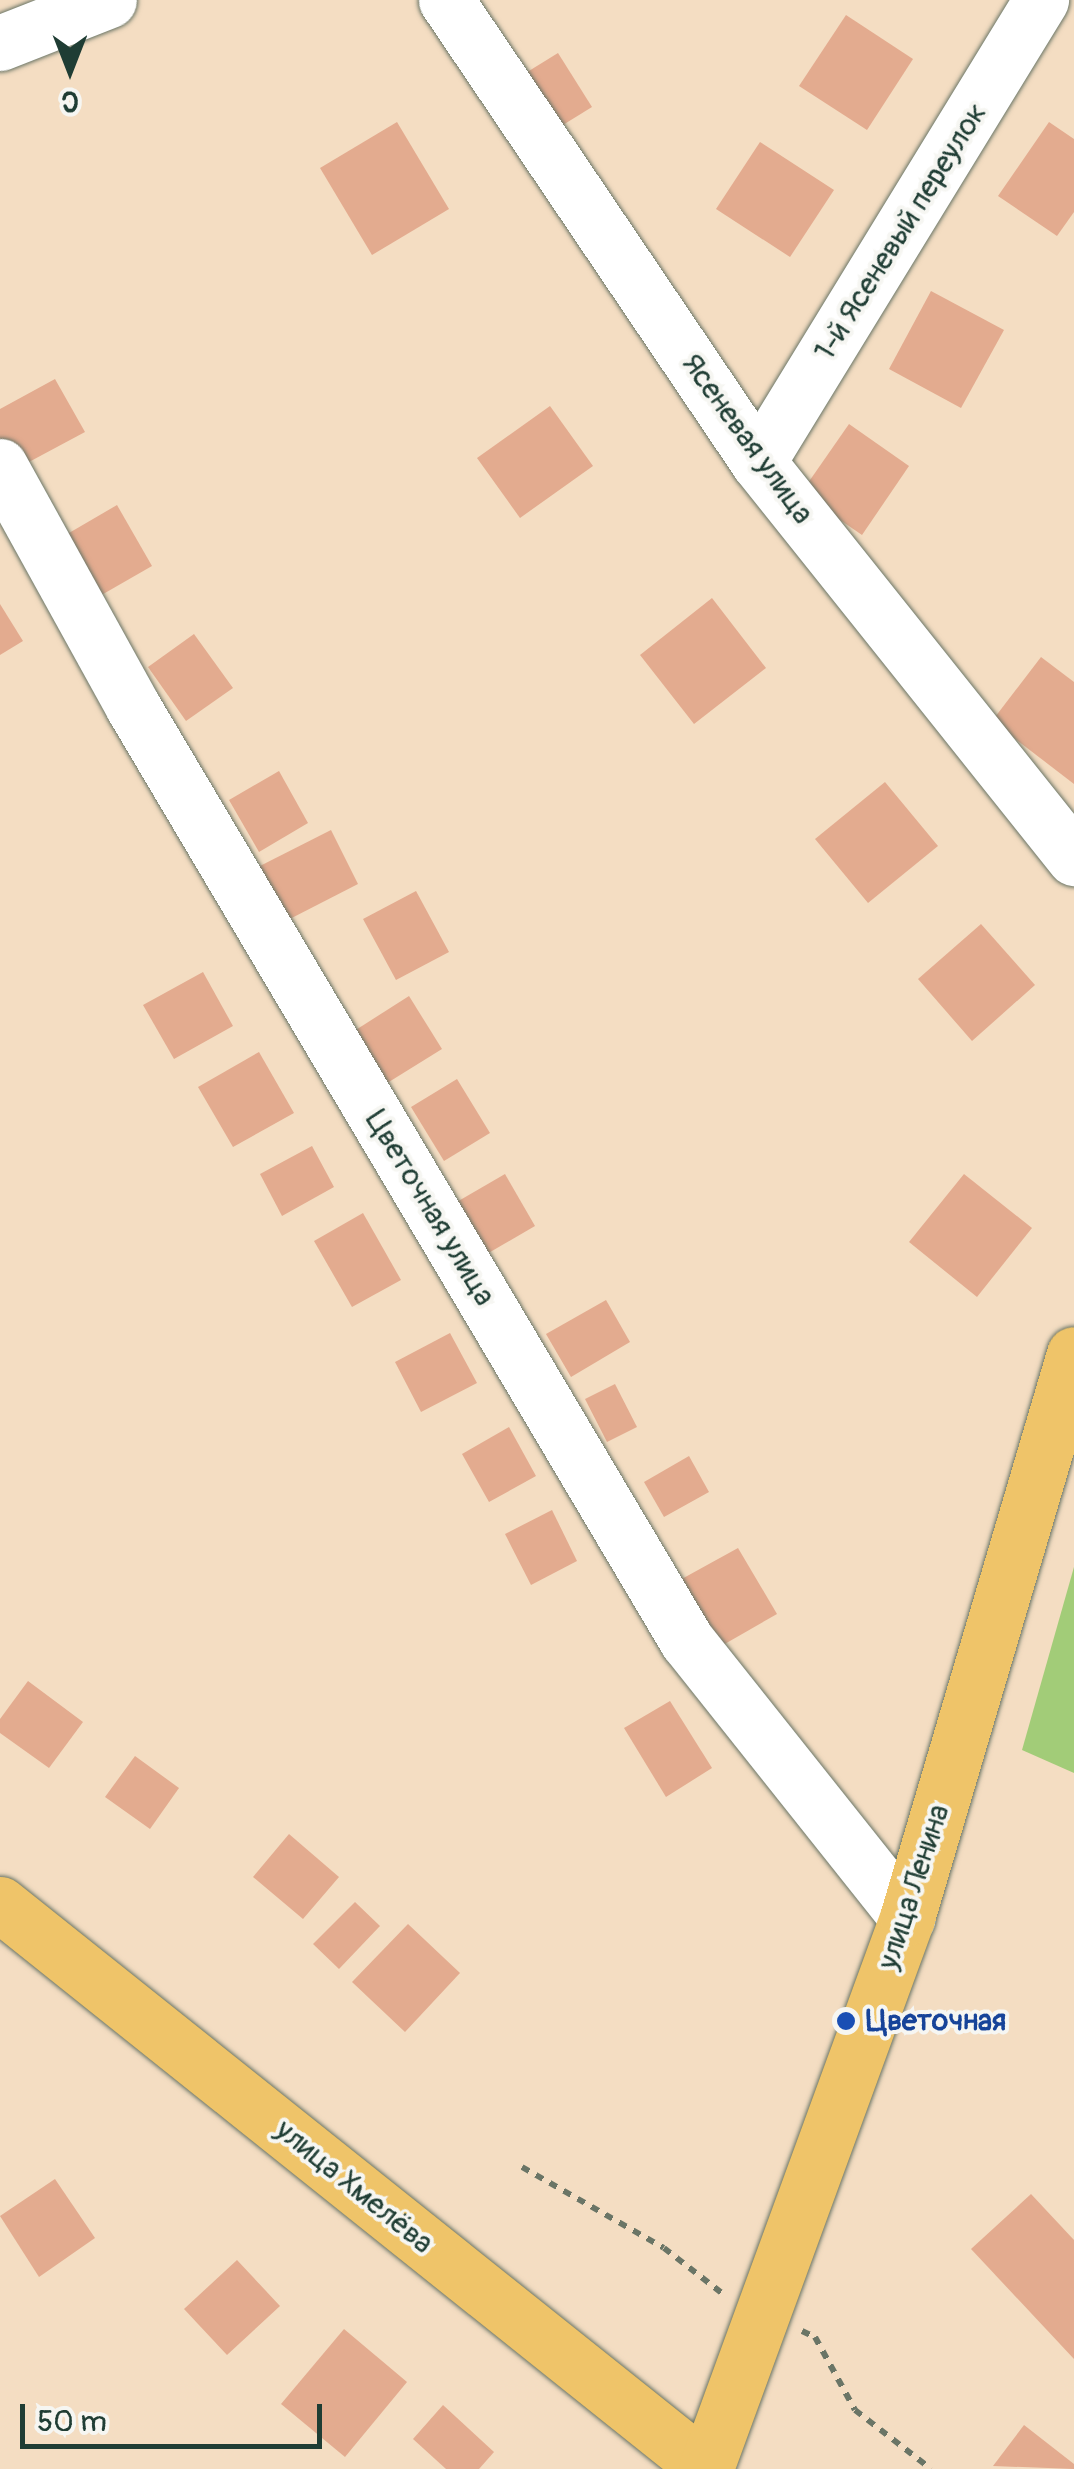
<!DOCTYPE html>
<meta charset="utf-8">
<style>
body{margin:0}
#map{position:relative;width:1074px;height:2469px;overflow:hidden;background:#f4ddc2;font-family:Pangolin,sans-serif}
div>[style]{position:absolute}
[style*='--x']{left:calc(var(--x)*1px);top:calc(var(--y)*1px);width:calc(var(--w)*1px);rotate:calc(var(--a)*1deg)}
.green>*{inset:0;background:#a2cc78}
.building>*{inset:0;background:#e3ab8f}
.path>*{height:6px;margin-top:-3px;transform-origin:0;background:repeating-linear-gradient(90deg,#6a7566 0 8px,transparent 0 16px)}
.roads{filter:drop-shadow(0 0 2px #6a7566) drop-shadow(0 0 2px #6a7566)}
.minor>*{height:55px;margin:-27.5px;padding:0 27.5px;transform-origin:27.5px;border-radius:27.5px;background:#fff}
.major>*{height:55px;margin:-27.5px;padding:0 27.5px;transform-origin:27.5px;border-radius:27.5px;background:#efc469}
.dots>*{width:28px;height:28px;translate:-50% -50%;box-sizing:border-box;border:5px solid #f6f6f2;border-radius:50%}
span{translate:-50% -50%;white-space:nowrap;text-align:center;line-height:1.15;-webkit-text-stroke:8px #f6f6f2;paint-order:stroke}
.street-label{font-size:30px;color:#1f3d34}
.transit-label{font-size:30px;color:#164399;font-weight:700}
.left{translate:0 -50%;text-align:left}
.north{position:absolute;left:20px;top:20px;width:100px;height:100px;-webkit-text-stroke:8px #f6f6f2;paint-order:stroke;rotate:180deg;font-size:28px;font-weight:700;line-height:40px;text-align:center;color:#1f3d34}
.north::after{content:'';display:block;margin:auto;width:35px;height:45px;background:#1f3d34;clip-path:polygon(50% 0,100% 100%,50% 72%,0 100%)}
.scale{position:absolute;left:20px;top:2404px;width:302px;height:45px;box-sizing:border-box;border:5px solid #1f3d34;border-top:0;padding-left:12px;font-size:30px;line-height:35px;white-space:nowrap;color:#1f3d34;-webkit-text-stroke:8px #f6f6f2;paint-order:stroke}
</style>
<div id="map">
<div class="green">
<div style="clip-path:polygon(1074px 1567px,1074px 1773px,1022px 1750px)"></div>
</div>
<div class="building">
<div style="clip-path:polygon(846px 15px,913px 59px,867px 130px,799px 86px)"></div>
<div style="clip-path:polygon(558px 53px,592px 107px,558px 128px,524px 74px)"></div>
<div style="clip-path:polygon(397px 122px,449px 209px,372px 255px,320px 168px)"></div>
<div style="clip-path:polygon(1049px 122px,1074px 139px,1074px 212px,1057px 236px,998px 196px)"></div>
<div style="clip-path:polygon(760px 142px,834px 190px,790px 257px,716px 209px)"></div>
<div style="clip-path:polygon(931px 291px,1004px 330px,961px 408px,889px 369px)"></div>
<div style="clip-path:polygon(55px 379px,85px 432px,14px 470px,0 445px,0 409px)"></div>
<div style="clip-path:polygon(550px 406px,593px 466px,520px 518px,477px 458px)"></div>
<div style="clip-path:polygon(849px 424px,909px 466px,862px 535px,801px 493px)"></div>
<div style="clip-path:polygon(117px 505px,152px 566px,91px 601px,57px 540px)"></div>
<div style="clip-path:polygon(712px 598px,766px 668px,694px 724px,640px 655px)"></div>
<div style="clip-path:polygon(0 604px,23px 641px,0 655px)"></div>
<div style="clip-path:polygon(194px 634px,233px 688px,186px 721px,148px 667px)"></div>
<div style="clip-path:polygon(1041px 657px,1074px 682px,1074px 784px,992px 721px)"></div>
<div style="clip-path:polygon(279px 771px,308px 823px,259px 852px,229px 800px)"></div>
<div style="clip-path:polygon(885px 782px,938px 846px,868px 903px,815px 839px)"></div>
<div style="clip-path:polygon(331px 830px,358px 884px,280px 924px,252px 870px)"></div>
<div style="clip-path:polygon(416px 891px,449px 952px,396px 980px,363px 919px)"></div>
<div style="clip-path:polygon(981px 924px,1035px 985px,972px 1041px,918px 979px)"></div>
<div style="clip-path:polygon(203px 972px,233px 1026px,174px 1059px,143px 1005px)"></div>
<div style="clip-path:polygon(409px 996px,442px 1049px,384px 1085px,351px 1033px)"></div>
<div style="clip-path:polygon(259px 1052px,294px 1113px,233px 1147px,198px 1087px)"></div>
<div style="clip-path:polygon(457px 1079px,490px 1133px,444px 1161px,411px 1107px)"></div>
<div style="clip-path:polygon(312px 1146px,334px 1187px,282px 1216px,260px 1174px)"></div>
<div style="clip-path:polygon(505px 1174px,535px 1226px,485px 1255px,455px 1203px)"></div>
<div style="clip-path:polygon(964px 1174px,1032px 1228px,977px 1297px,909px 1242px)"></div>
<div style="clip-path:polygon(363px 1213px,401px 1280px,352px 1307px,314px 1241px)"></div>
<div style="clip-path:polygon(606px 1300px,630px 1342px,571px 1377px,546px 1334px)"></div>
<div style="clip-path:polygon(450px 1333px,477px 1383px,421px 1412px,395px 1362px)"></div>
<div style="clip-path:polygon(615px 1384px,637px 1427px,607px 1442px,585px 1399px)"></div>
<div style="clip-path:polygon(509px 1427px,536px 1476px,489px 1502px,462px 1454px)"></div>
<div style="clip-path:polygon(689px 1456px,709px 1492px,664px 1517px,644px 1482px)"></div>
<div style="clip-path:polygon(552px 1510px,577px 1561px,531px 1585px,505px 1534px)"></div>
<div style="clip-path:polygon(738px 1548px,777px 1614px,709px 1653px,669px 1586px)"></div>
<div style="clip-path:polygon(28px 1681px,83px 1722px,49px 1768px,0 1733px,0 1719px)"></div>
<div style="clip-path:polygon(670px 1701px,712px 1768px,666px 1797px,624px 1728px)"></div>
<div style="clip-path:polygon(135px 1756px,179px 1788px,150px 1829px,105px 1797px)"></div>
<div style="clip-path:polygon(289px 1834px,339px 1877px,303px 1919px,253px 1877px)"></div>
<div style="clip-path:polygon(355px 1902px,380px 1926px,339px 1969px,313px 1944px)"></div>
<div style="clip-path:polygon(408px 1924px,460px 1973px,405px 2032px,352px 1982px)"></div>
<div style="clip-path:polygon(55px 2179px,95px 2238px,39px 2277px,0 2216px)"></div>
<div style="clip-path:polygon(1031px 2194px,1074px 2240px,1074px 2359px,971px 2249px)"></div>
<div style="clip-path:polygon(237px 2260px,280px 2306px,227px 2355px,184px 2309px)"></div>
<div style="clip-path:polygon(344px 2329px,407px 2382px,345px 2457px,281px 2404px)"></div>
<div style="clip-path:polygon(443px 2405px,494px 2452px,479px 2469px,446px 2469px,413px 2439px)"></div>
<div style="clip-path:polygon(1024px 2425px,1074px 2464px,1074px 2469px,993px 2466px)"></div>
</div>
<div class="path">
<div style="--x:522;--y:2167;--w:163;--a:29.7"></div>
<div style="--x:664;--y:2248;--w:75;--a:37.9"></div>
<div style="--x:802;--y:2331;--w:14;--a:25"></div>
<div style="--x:815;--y:2337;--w:83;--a:61.3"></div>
<div style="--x:855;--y:2410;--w:96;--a:37.8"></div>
</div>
<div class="roads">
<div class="minor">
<div style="--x:446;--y:0;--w:557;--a:55.97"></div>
<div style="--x:758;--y:462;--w:507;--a:51.41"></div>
<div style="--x:0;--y:43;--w:117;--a:-21.5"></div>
<div style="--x:758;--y:462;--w:542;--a:-58.51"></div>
<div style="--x:0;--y:466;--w:275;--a:61.1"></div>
<div style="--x:133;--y:707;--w:1086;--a:59.33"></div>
<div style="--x:687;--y:1641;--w:354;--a:51.5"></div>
</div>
<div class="major">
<div style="--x:0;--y:1904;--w:905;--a:38.63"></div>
<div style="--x:706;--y:2468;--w:586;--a:-69.92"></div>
<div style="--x:907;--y:1918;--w:588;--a:-73.51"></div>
</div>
</div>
<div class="dots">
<div style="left:846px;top:2021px;background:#1a4fb4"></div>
</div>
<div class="street-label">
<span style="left:901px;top:232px;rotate:-58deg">1-й Ясеневый переулок</span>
<span style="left:747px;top:439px;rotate:54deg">Ясеневая улица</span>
<span style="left:430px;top:1208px;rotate:59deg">Цветочная улица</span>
<span style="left:914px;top:1887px;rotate:-72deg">улица Ленина</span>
<span style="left:354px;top:2187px;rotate:39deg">улица Хмелёва</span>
</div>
<div class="transit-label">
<span class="left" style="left:866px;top:2021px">Цветочная</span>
</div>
<div class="north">С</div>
<div class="scale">50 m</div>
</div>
